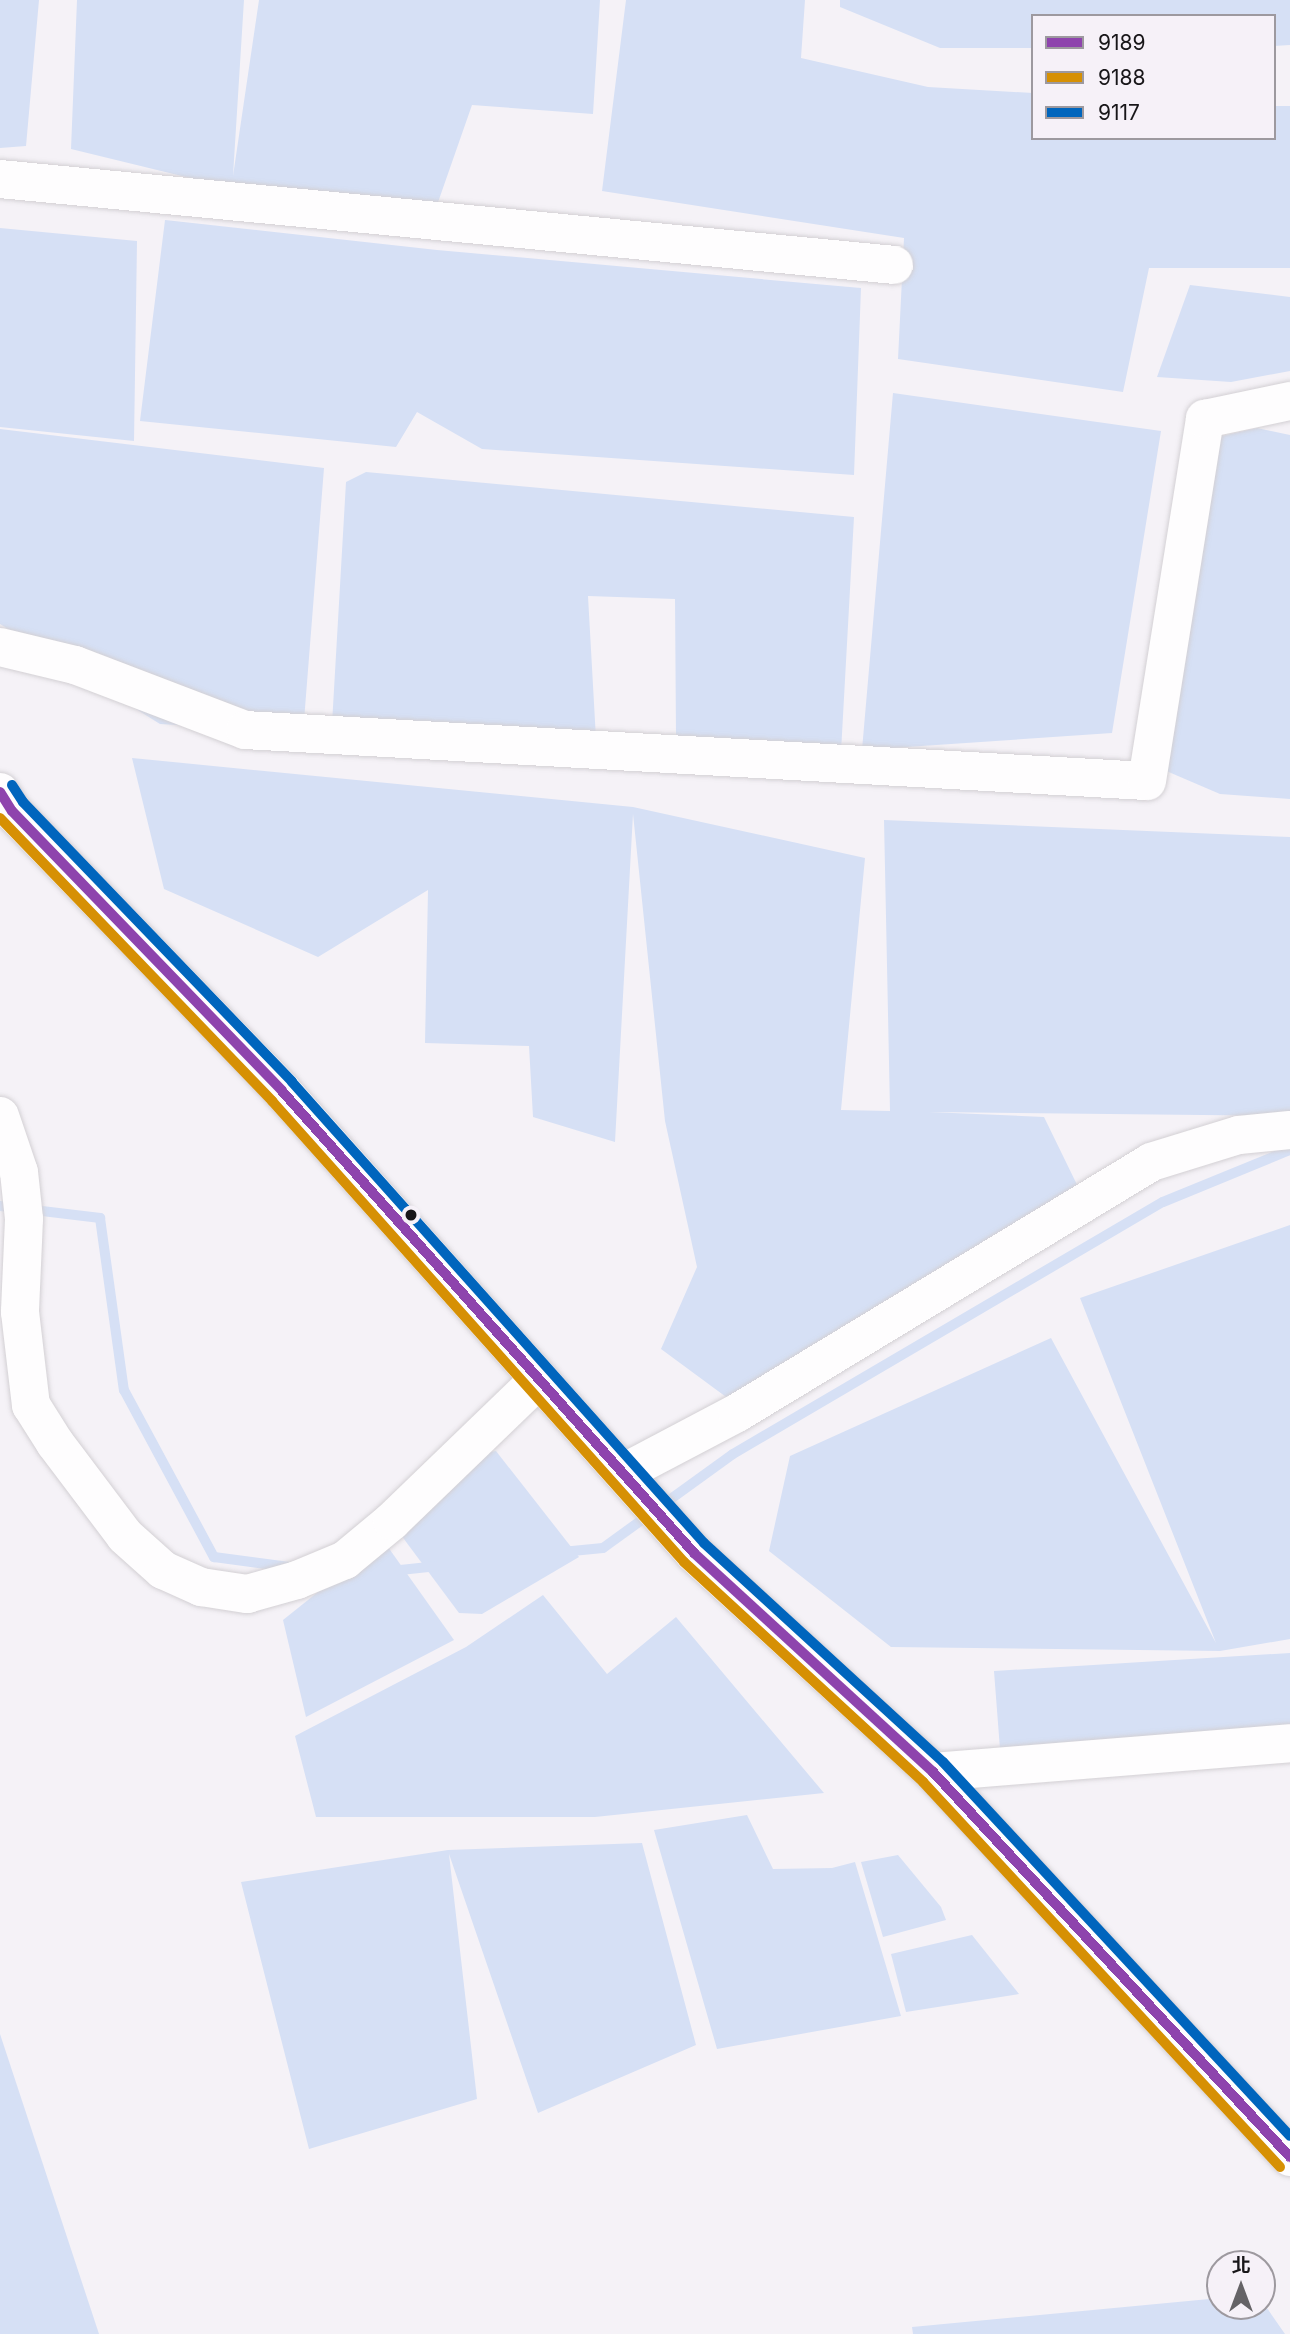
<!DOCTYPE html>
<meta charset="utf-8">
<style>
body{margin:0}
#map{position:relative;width:1290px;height:2334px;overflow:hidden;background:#f5f2f7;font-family:Inter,"Noto Sans TC",sans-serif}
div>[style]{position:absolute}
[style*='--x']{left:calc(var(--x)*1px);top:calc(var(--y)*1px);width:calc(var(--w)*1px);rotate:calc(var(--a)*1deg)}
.water>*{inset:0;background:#d6e0f5}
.stream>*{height:10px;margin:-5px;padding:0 5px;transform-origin:5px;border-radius:5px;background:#d6e0f5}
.roads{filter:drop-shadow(0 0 2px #d3d0d4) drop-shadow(0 0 2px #d3d0d4)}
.minor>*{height:38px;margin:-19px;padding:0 19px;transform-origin:19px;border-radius:19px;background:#fefdfe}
.bus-1>*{height:10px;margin:-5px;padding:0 5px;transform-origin:5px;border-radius:5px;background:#8e44ad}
.bus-2>*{height:10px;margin:-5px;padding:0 5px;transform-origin:5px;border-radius:5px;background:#d69004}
.bus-3>*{height:10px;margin:-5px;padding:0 5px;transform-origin:5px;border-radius:5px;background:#0065bd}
.dots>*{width:19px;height:19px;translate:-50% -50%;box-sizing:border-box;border:4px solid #f6f1f8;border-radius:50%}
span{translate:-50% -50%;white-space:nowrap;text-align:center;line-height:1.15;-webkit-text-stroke:5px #f6f1f8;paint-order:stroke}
.legend{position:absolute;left:1031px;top:14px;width:245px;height:126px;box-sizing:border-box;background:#f6f1f8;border:2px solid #9d999f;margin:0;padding:9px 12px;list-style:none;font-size:21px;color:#181619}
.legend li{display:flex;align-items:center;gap:14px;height:35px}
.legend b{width:35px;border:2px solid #9d999f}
.north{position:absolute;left:1206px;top:2250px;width:70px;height:70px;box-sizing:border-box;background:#f6f1f8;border:2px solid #9d999f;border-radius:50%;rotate:0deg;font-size:19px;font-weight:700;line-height:28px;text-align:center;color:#181619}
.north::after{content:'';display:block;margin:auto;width:24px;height:32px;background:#656367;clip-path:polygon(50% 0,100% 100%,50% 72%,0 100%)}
</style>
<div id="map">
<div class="water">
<div style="clip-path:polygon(0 0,39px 0,26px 146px,0 148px)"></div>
<div style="clip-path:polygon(77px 0,244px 0,233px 176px,259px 0,600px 0,593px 114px,472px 105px,436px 208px,231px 188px,71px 149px)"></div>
<div style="clip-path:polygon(626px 0,805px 0,801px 58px,928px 87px,1033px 93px,1033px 138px,1274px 138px,1274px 106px,1290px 106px,1290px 268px,1149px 268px,1123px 392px,898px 359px,904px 238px,602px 191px)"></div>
<div style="clip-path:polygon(840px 0,1290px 0,1290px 45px,1274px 46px,1274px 16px,1033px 16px,1033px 48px,940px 48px,840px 7px)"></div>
<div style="clip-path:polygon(165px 220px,437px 250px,861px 288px,854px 475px,482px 449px,417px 412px,396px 447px,140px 421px)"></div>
<div style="clip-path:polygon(0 228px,137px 241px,134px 441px,0 427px)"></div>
<div style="clip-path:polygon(1190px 285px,1290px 297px,1290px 371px,1231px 382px,1157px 377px)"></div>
<div style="clip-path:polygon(893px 393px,1161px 431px,1112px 733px,862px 750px)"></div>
<div style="clip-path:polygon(1257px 428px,1290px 435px,1290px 799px,1220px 794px,1164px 770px,1201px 465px,1222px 436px)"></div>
<div style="clip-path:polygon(0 429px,324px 468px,303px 733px,160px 724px,0 624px)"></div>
<div style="clip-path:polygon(366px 472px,854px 517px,841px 752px,676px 736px,675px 599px,588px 596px,596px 739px,332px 724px,346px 482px)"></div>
<div style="clip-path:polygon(132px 758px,633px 807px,865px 858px,841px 1110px,890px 1111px,884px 820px,1290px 837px,1290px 1116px,929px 1112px,1044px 1117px,1083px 1197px,737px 1405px,661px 1349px,697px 1267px,665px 1121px,633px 814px,615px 1142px,533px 1117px,529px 1046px,425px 1043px,428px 890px,318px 957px,164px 889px)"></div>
<div style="clip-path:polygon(1290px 1225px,1290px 1639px,1220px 1651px,891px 1647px,769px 1551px,790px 1456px,1051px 1338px,1216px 1643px,1080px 1298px)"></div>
<div style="clip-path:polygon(496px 1451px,579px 1557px,482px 1614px,459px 1613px,395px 1527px,468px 1456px)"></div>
<div style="clip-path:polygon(383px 1540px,454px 1640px,306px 1717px,283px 1620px)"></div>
<div style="clip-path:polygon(543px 1595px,607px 1674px,676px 1617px,824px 1793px,595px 1817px,316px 1817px,295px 1736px,466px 1647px)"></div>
<div style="clip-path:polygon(1290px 1653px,1290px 1738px,1000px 1749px,994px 1671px)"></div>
<div style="clip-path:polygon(747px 1815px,773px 1869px,832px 1868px,855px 1862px,901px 2016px,717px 2049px,654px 1830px)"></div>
<div style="clip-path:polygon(642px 1843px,696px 2045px,538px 2113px,449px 1854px,477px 2099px,309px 2149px,241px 1882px,448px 1850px)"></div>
<div style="clip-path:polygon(898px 1855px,941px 1907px,946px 1920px,883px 1937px,861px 1862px)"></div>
<div style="clip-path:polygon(972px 1935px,1019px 1994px,906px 2012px,891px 1954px)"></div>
<div style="clip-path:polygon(0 2034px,99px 2334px,0 2334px)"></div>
<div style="clip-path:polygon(1220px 2298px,1220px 2306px,1262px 2306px,1262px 2301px,1285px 2334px,913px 2334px,912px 2327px)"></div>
</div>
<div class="stream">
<div style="--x:0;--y:1206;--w:101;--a:6.8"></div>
<div style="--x:100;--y:1218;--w:174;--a:82.1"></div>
<div style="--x:124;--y:1390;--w:190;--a:61.7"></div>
<div style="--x:214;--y:1557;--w:76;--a:7.6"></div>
<div style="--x:562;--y:1552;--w:41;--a:-5.6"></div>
<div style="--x:603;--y:1548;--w:160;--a:-35.9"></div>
<div style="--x:733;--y:1454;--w:498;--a:-30.4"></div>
<div style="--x:1163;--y:1202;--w:137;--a:-22.3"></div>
<div style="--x:391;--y:1571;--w:47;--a:-6.1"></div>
</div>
<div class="roads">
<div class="minor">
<div style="--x:0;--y:179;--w:898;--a:5.49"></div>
<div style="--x:0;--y:647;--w:77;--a:13.5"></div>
<div style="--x:75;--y:665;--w:182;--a:20.9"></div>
<div style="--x:245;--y:730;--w:903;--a:3.24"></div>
<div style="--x:1147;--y:781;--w:367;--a:-80.9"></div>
<div style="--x:1205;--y:419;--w:87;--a:-12"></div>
<div style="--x:0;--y:792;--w:22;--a:58"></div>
<div style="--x:12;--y:811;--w:389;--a:46"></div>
<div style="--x:282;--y:1091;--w:619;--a:48.27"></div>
<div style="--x:694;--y:1553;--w:324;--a:42.5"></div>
<div style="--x:933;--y:1772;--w:525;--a:47.16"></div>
<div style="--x:0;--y:1116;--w:59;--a:71.3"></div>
<div style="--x:19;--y:1172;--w:47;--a:83.9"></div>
<div style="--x:24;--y:1219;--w:93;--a:92.5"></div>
<div style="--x:20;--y:1312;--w:94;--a:83.3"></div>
<div style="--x:31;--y:1405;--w:45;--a:57.7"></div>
<div style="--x:55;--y:1443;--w:116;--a:53"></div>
<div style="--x:125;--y:1536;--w:51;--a:41.8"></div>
<div style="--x:163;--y:1570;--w:42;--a:24.1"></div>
<div style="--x:201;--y:1587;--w:47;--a:8.7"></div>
<div style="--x:247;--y:1594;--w:52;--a:-15.6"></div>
<div style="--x:297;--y:1580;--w:52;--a:-22.6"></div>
<div style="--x:345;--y:1560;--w:61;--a:-39.7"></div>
<div style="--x:392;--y:1521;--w:204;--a:-44"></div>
<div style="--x:623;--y:1473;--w:129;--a:-27.8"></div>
<div style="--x:737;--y:1413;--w:484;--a:-31.2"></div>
<div style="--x:1151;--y:1162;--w:92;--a:-17.1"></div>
<div style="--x:1239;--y:1135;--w:51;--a:-5.6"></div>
<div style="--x:933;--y:1772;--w:358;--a:-4.6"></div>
</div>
</div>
<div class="bus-1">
<div style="--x:0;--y:792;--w:22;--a:58"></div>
<div style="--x:12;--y:811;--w:389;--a:46"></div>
<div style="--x:282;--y:1091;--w:619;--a:48.27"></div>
<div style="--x:694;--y:1553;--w:324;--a:42.5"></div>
<div style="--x:933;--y:1772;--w:525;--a:47.16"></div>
</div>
<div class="bus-2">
<div style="--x:0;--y:818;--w:393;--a:46.1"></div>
<div style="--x:272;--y:1101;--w:618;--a:48.21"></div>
<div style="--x:684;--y:1562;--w:325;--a:42.6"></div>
<div style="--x:923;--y:1782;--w:525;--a:47.16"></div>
</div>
<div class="bus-3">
<div style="--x:12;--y:785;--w:20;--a:57"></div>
<div style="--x:23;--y:802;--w:388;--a:46.1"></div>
<div style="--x:292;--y:1082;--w:618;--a:48.21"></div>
<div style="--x:704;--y:1543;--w:324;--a:42.5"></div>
<div style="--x:943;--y:1762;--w:510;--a:47.14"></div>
</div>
<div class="dots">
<div style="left:411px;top:1215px;background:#181619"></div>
</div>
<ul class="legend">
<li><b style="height:9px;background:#8e44ad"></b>9189</li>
<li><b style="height:9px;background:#d69004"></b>9188</li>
<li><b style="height:9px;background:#0065bd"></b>9117</li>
</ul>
<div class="north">北</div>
</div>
